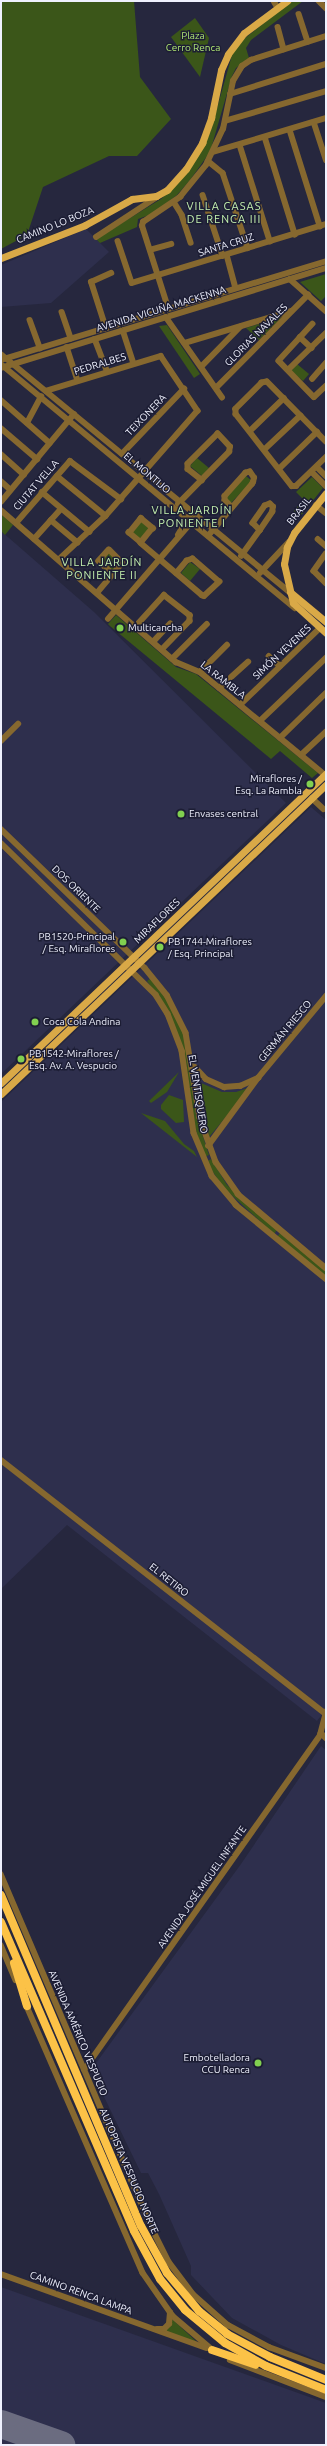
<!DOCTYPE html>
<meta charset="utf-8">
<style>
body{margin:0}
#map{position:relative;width:327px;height:2446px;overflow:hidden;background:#26273e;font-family:Ubuntu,sans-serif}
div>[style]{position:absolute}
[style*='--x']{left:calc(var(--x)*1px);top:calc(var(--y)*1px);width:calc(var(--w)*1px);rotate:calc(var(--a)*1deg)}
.built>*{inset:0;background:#2e2f4d}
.green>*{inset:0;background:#3b5619}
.taxiway>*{height:11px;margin:-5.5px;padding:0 5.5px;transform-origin:5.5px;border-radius:5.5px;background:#6b6c80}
.runway>*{height:28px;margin:-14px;padding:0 14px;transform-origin:14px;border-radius:14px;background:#6b6c80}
.minor>*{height:5.5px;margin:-2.75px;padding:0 2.75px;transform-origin:2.75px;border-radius:2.75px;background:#86682f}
.major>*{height:7px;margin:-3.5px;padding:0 3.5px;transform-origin:3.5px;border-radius:3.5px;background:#d9a947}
.highway>*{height:8px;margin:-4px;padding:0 4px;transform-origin:4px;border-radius:4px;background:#fcc247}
.dots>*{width:11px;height:11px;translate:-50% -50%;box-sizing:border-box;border:2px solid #1c1d34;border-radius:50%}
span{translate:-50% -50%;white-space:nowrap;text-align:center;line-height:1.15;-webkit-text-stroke:3px #1c1d34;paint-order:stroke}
.park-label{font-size:10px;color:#b1e874}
.street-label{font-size:10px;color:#eff1fe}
.poi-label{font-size:10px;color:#eff1fe}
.left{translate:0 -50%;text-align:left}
.right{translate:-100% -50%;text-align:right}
.neighbourhood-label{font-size:11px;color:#c6f3b0;letter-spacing:1px}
.frame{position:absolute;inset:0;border:2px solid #eff1fe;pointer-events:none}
</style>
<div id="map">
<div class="built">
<div style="clip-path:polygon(86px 229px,109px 252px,51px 303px,1px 307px,1px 265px)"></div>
<div style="clip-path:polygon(1px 531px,94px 612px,286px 803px,1px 1074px)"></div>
<div style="clip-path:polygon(311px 807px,326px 820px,326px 1709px,317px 1721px,67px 1525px,1px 1589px,1px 1102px)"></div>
<div style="clip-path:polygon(321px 1746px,326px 1750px,326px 2364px,281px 2345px,232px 2318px,191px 2275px,191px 2266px,159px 2194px,148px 2173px,141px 2173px,91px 2070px,241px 1864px)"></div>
<div style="clip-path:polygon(1px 2287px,326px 2403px,326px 2445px,1px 2445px)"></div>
</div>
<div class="green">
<div style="clip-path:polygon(1px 1px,134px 1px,140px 77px,171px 119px,137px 156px,109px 156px,43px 187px,27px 235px,1px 249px)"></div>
<div style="clip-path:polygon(292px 1px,303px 1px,251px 40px,246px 48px,249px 58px,236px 68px,232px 76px,210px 152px,190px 180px,177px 195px,152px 214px,138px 219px,137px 227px,100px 243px,96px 239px,161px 199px,181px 180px,210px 133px,232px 55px,240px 42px)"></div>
<div style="clip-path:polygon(195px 18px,209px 38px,200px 77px,171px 37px)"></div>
<div style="clip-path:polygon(326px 274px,326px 296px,321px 301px,300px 282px)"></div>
<div style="clip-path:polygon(282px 317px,259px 340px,246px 328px)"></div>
<div style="clip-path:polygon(167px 325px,200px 374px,194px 378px,159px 326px)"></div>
<div style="clip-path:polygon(297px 364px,309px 374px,303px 381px,291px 371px)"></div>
<div style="clip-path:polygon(197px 458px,209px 468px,202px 476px,190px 466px)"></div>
<div style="clip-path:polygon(246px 476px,252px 481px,231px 503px,225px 498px)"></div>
<div style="clip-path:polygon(312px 477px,323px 488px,299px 518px,294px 511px,303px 499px,296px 492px)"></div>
<div style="clip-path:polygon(1px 514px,13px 525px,5px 535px,1px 531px)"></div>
<div style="clip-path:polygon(141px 521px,150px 529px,140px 541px,131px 533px)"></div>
<div style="clip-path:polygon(109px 552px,120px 562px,113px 571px,101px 561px)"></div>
<div style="clip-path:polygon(190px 562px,200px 569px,190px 581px,181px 573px)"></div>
<div style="clip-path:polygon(116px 615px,176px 667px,196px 674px,318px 773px,312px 778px,280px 751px,271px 759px,110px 626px,108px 624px)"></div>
<div style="clip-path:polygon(151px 978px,164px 995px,181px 1025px,187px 1046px,196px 1115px,209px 1155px,204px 1157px,194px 1124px,186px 1063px,160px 999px,147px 981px)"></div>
<div style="clip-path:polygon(179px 1072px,167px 1092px,151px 1103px,149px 1101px)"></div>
<div style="clip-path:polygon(201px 1083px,222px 1092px,236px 1092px,251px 1087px,209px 1137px)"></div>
<div style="clip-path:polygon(169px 1095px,183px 1100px,184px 1122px,176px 1123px,161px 1109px,161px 1105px)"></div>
<div style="clip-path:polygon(141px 1113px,165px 1121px,184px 1144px,194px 1151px,197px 1157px)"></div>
<div style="clip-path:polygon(211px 1159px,227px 1185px,277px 1230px,274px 1234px,224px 1188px,206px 1162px)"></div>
<div style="clip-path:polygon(280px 1233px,326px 1270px,326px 1277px,277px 1237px)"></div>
<div style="clip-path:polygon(172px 2319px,199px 2344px,162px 2331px)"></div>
</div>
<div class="taxiway">
<div style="--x:58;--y:2444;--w:1;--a:45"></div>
</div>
<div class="runway">
<div style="--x:1;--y:2424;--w:64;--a:19.3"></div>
</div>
<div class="minor">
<div style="--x:274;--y:1;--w:8;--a:60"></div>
<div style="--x:319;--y:1;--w:10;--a:45"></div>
<div style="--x:299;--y:14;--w:29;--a:72"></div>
<div style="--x:278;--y:27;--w:23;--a:75"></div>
<div style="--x:230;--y:94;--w:101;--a:-17.4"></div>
<div style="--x:225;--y:121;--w:105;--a:-16.5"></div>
<div style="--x:314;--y:122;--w:40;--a:72"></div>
<div style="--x:290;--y:130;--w:101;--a:72.6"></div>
<div style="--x:265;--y:137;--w:102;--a:72.8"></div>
<div style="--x:240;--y:145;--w:101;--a:72.6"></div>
<div style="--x:213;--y:152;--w:118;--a:-16.7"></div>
<div style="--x:208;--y:161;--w:19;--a:39"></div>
<div style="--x:223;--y:173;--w:79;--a:71.6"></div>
<div style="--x:203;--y:195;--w:64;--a:71.8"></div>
<div style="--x:174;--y:202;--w:15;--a:58"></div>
<div style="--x:182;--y:215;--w:29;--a:72"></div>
<div style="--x:96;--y:237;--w:77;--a:-33.3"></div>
<div style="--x:118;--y:241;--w:44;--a:71.6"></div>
<div style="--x:132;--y:283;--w:203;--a:-16.9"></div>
<div style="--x:150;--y:250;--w:22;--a:-16"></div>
<div style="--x:227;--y:255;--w:34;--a:75"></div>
<div style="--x:290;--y:279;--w:48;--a:41.6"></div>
<div style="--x:168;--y:308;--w:86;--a:-107.6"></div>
<div style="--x:142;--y:226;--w:4;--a:-76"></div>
<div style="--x:143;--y:222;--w:45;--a:-34"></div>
<div style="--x:180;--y:197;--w:41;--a:-50.9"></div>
<div style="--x:206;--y:165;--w:40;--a:-65"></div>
<div style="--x:223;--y:129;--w:49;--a:-78.2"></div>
<div style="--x:233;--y:81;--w:17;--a:-59"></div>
<div style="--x:242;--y:66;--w:11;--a:-34"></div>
<div style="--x:251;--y:60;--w:79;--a:-17.7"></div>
<div style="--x:62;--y:312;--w:28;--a:71"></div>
<div style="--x:166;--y:317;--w:98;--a:55"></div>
<div style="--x:30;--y:320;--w:30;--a:70"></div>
<div style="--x:313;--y:324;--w:50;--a:132.6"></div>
<div style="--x:279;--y:361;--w:50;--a:45.8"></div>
<div style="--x:314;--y:397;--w:16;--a:-43"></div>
<div style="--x:106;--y:329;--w:49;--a:-107.7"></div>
<div style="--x:91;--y:282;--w:22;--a:-24"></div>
<div style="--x:123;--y:330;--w:35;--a:72"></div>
<div style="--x:300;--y:337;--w:16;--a:43"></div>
<div style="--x:95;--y:339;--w:34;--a:69"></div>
<div style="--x:185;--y:343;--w:111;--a:-16.8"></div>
<div style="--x:67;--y:347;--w:35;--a:72"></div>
<div style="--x:1;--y:354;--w:374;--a:39.5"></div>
<div style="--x:1;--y:360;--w:340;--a:-16.9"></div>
<div style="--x:1;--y:364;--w:382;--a:39.7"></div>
<div style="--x:201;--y:367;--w:56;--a:-45.7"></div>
<div style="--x:1;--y:368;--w:340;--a:-17.1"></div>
<div style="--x:288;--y:370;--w:53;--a:-44.2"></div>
<div style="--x:312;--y:379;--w:21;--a:-49"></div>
<div style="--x:216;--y:388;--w:131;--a:-45.3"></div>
<div style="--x:46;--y:391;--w:120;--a:-16.9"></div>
<div style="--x:161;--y:356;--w:66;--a:56.1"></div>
<div style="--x:198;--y:411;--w:140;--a:131.2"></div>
<div style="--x:106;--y:516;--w:64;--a:136.9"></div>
<div style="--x:1;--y:400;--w:65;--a:41.3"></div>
<div style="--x:27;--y:423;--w:30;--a:-62"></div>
<div style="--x:1;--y:428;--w:48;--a:40.7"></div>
<div style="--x:250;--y:431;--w:47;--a:-44.1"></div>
<div style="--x:326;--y:442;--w:84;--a:-134.5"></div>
<div style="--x:267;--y:382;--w:5;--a:169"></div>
<div style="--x:262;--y:383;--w:37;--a:135"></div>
<div style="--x:236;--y:409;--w:5;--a:90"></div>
<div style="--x:236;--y:414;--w:91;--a:52.1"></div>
<div style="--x:292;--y:486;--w:4;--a:0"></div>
<div style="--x:296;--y:486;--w:42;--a:-44"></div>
<div style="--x:264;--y:450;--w:50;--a:-43.4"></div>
<div style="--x:1;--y:454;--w:31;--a:42"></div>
<div style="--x:122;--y:454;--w:90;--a:-46.4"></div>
<div style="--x:317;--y:467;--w:13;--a:45"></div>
<div style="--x:279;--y:469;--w:53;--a:-44.2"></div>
<div style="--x:312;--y:472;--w:20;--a:45"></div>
<div style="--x:57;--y:476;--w:63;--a:39.2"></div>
<div style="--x:1;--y:481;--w:13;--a:42"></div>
<div style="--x:42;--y:492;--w:62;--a:39.8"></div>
<div style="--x:1;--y:502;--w:114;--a:-50.3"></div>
<div style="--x:178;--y:504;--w:73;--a:-45.6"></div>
<div style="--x:229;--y:452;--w:5;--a:-79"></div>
<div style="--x:230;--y:447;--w:18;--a:-133"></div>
<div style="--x:218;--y:434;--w:42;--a:135"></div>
<div style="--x:188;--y:464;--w:5;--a:90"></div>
<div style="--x:188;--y:469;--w:18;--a:38"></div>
<div style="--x:316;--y:505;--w:13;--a:39"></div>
<div style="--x:1;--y:510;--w:232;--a:41"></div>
<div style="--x:176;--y:662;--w:26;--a:23"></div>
<div style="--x:200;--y:672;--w:161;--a:39.4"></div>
<div style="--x:141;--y:518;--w:16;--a:40"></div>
<div style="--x:153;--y:528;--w:19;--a:129"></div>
<div style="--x:141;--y:543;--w:16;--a:-140"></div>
<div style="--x:129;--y:533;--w:19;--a:-51"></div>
<div style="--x:51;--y:520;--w:35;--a:40"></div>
<div style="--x:16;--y:523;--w:82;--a:-48.9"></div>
<div style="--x:70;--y:461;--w:64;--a:36.7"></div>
<div style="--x:178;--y:535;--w:21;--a:-59"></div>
<div style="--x:208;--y:536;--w:68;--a:-49.8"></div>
<div style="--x:252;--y:484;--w:2;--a:-63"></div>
<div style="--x:253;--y:482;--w:4;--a:-76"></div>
<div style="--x:254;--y:478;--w:7;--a:-124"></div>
<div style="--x:250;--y:472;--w:4;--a:166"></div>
<div style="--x:246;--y:473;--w:31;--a:132"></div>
<div style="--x:225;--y:496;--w:4;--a:90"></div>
<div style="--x:225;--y:500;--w:10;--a:45"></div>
<div style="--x:34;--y:539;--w:40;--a:-48"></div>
<div style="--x:318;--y:539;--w:11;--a:41"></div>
<div style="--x:141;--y:543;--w:80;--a:40.4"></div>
<div style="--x:202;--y:595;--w:2;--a:27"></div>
<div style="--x:204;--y:596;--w:21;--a:-43"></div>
<div style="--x:219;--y:582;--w:35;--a:-139"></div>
<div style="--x:193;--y:559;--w:6;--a:162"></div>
<div style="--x:187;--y:561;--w:16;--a:130"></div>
<div style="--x:326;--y:554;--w:21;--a:125"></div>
<div style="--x:314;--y:571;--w:17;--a:45"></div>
<div style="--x:241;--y:556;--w:32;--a:-54"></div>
<div style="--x:260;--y:530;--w:22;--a:-56"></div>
<div style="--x:272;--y:512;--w:5;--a:-79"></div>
<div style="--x:273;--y:507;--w:4;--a:-135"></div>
<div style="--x:270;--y:504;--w:5;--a:158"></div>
<div style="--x:265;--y:506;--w:21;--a:125"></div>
<div style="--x:253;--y:523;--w:10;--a:45"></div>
<div style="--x:260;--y:573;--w:42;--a:-46.9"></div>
<div style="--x:97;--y:593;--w:39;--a:-50"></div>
<div style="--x:122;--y:563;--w:18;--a:-135"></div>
<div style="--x:109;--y:550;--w:15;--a:132"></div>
<div style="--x:99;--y:561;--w:19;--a:43"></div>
<div style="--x:108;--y:619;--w:136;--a:-49.2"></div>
<div style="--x:135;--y:627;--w:43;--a:-47.8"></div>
<div style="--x:164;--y:595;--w:33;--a:38"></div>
<div style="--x:190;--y:615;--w:6;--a:90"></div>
<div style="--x:190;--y:621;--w:40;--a:134"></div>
<div style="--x:153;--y:642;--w:25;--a:-47"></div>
<div style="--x:269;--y:656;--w:15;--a:42"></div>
<div style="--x:172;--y:659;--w:49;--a:-45"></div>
<div style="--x:200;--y:672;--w:38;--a:-45"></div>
<div style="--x:219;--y:688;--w:39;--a:-42"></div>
<div style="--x:240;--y:705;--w:111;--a:-43.9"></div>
<div style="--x:260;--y:721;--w:91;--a:-43.7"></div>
<div style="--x:280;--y:738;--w:64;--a:-44.4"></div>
<div style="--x:1;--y:741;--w:24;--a:-45"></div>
<div style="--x:301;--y:755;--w:34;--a:-43"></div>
<div style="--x:312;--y:798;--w:16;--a:43"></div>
<div style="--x:1;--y:829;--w:200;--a:44"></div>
<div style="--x:145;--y:968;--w:35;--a:51"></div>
<div style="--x:167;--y:995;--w:42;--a:63.4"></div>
<div style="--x:186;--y:1033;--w:86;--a:80.6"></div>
<div style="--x:200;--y:1118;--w:47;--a:70"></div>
<div style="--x:216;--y:1162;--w:39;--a:55"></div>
<div style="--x:238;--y:1194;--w:115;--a:40.1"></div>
<div style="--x:1;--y:843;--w:217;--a:44.4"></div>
<div style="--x:156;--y:995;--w:22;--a:58"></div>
<div style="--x:168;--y:1014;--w:40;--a:69"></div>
<div style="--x:182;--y:1051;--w:83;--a:81.7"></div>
<div style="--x:194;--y:1133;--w:47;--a:67.3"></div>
<div style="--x:212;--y:1176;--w:38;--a:50"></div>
<div style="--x:236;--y:1205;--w:117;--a:39.4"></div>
<div style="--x:195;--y:1067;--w:16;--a:47"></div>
<div style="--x:206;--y:1079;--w:20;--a:24"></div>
<div style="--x:224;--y:1087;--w:16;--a:-4"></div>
<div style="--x:240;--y:1086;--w:20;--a:-24"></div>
<div style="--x:208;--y:1146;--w:84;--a:-53.7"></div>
<div style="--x:258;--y:1078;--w:107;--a:-50.3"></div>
<div style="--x:1;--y:1460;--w:411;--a:38"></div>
<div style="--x:321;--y:1733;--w:7;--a:45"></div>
<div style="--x:1;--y:1874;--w:383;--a:66.9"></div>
<div style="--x:151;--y:2226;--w:40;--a:63.4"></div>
<div style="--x:169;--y:2262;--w:40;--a:53"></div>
<div style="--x:193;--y:2294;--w:47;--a:41.5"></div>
<div style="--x:228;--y:2325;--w:47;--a:28.2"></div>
<div style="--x:269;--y:2347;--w:61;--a:20.2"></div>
<div style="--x:1;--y:1945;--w:38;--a:67"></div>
<div style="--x:26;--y:2004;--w:293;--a:66.5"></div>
<div style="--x:143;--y:2273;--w:52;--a:55.1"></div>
<div style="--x:173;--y:2316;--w:54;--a:40.5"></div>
<div style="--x:84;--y:2070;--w:410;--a:-54.8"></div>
<div style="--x:320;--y:1735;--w:24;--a:-75"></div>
<div style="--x:1;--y:2274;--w:218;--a:19.8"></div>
<div style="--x:157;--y:2329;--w:7;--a:0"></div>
<div style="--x:164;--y:2329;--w:7;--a:-45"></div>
<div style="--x:169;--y:2324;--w:11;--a:-85"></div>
<div style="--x:230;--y:2360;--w:103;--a:21.1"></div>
</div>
<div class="major">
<div style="--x:1;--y:258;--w:90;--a:-21.4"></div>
<div style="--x:85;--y:225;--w:54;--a:-29"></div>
<div style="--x:132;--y:199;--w:24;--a:-7"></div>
<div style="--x:156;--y:196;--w:13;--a:-29"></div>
<div style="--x:167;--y:190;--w:28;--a:-48"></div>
<div style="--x:186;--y:169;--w:31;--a:-58"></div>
<div style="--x:202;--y:143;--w:27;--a:-70"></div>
<div style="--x:211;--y:118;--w:49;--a:-78.2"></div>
<div style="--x:221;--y:70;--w:17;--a:-66"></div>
<div style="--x:228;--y:54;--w:26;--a:-53"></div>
<div style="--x:244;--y:33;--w:54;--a:-36.7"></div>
<div style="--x:326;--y:493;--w:51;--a:128.7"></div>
<div style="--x:294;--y:533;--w:16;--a:117"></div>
<div style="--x:287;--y:547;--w:17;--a:100"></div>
<div style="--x:284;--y:564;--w:40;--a:77"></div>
<div style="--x:293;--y:603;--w:45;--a:42.3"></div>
<div style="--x:290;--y:592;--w:47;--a:39.8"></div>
<div style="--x:1;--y:1083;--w:449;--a:-43.6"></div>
<div style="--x:1;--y:1094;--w:448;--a:-43.6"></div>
</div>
<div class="highway">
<div style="--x:1;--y:1895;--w:359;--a:67.1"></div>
<div style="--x:141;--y:2226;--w:54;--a:61"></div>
<div style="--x:167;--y:2273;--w:50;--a:49.9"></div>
<div style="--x:199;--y:2311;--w:36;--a:39"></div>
<div style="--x:227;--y:2334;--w:49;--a:28.1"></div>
<div style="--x:270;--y:2357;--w:61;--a:22.3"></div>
<div style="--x:1;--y:1922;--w:336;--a:66.7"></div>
<div style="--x:134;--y:2231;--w:55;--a:61.6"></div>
<div style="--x:160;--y:2279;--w:40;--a:51"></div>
<div style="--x:185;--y:2310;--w:52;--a:39.5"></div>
<div style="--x:225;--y:2343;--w:47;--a:29.3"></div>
<div style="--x:266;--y:2366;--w:65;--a:21.8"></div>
<div style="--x:14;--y:1963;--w:45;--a:73.2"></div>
<div style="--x:212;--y:2350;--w:46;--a:18.8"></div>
</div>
<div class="dots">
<div style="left:120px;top:628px;background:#81d050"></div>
<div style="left:310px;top:784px;background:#81d050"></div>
<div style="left:181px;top:814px;background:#81d050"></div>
<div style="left:123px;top:942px;background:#81d050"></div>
<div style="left:160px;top:947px;background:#81d050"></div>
<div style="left:35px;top:1022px;background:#81d050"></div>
<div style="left:21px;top:1059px;background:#81d050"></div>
<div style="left:258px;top:2063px;background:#81d050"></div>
</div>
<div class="park-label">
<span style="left:193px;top:41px">Plaza<br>Cerro Renca</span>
</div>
<div class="street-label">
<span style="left:55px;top:225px;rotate:-22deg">CAMINO LO BOZA</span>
<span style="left:226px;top:245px;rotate:-17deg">SANTA CRUZ</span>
<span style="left:161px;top:309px;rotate:-17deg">AVENIDA VICUÑA MACKENNA</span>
<span style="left:256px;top:335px;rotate:-45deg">GLORIAS NAVALES</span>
<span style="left:100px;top:364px;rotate:-17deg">PEDRALBES</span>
<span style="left:146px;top:415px;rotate:-46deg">TEIXONERA</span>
<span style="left:147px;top:473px;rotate:40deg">EL MONTIJO</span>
<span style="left:36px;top:485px;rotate:-49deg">CIUTAT VELLA</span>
<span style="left:299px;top:511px;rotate:-52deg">BRASIL</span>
<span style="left:282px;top:652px;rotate:-43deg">SIMÓN YEVENES</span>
<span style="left:223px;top:680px;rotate:38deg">LA RAMBLA</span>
<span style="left:76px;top:889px;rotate:44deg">DOS ORIENTE</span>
<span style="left:157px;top:921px;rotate:-44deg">MIRAFLORES</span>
<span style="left:285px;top:1031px;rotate:-50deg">GERMÁN RIESCO</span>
<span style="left:198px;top:1094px;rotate:81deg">EL VENTISQUERO</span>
<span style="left:169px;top:1580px;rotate:38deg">EL RETIRO</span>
<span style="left:202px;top:1887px;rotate:-55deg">AVENIDA JOSÉ MIGUEL INFANTE</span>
<span style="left:78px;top:2033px;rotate:67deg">AVENIDA AMÉRICO VESPUCIO</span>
<span style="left:129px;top:2171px;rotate:67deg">AUTOPISTA VESPUCIO NORTE</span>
<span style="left:81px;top:2293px;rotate:20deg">CAMINO RENCA LAMPA</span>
</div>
<div class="poi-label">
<span class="left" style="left:128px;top:628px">Multicancha</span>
<span class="right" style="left:302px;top:784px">Miraflores /<br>Esq. La Rambla</span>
<span class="left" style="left:189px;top:814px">Envases central</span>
<span class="right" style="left:115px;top:942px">PB1520-Principal<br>/ Esq. Miraflores</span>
<span class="left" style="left:168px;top:947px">PB1744-Miraflores<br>/ Esq. Principal</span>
<span class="left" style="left:43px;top:1022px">Coca Cola Andina</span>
<span class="left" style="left:29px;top:1059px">PB1542-Miraflores /<br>Esq. Av. A. Vespucio</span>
<span class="right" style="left:250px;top:2063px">Embotelladora<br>CCU Renca</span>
</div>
<div class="neighbourhood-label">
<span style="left:224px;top:213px">VILLA CASAS<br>DE RENCA III</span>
<span style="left:192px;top:517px">VILLA JARDÍN<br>PONIENTE I</span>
<span style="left:102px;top:569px">VILLA JARDÍN<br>PONIENTE II</span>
</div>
<div class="frame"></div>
</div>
